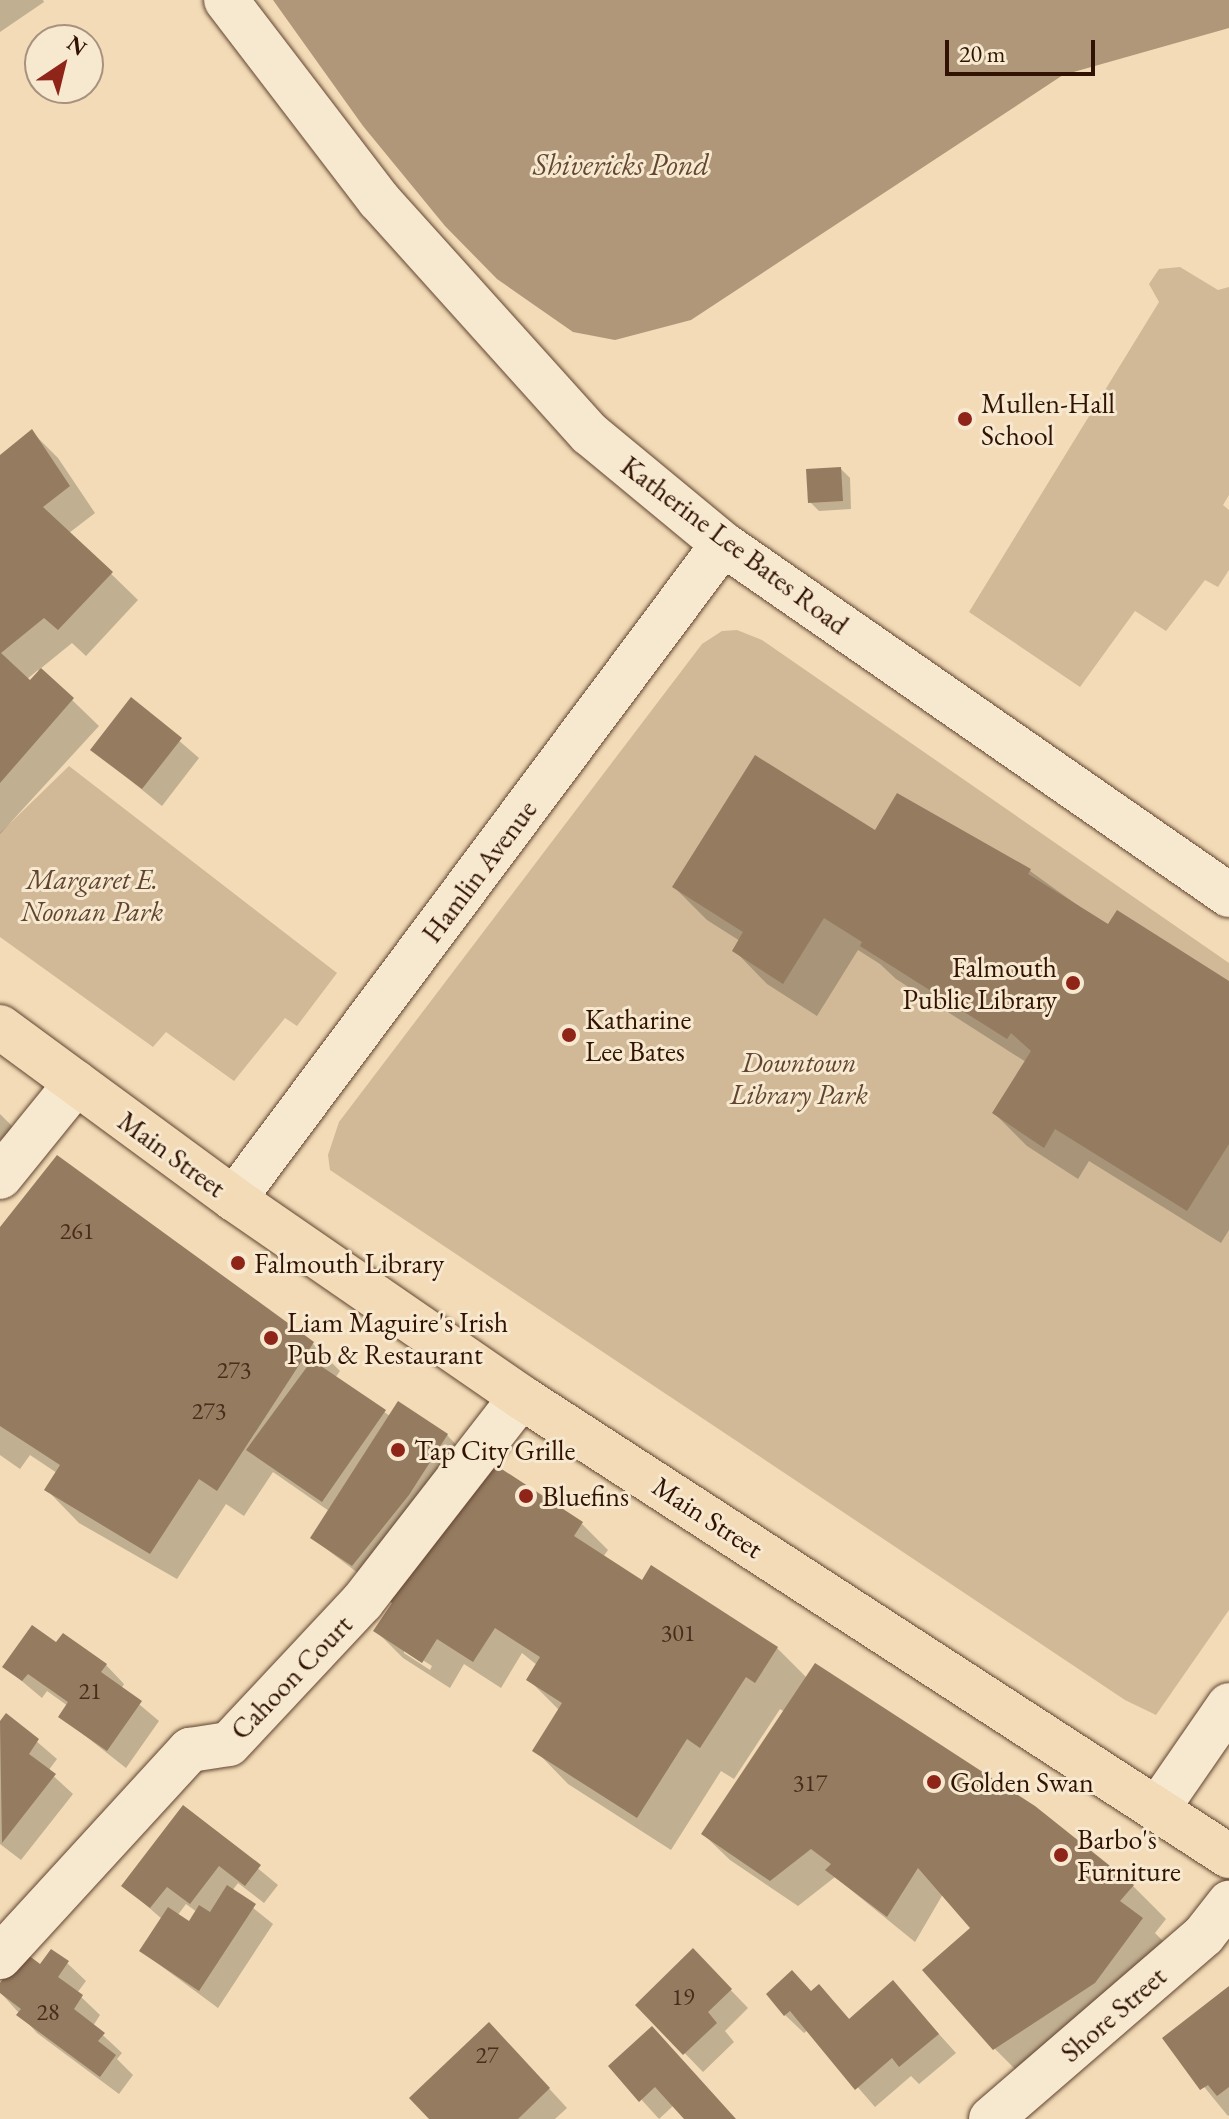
<!DOCTYPE html>
<style>
body{margin:0}
#map{position:relative;width:1229px;height:2119px;overflow:hidden;background:#f2dbb6;font-family:"EB Garamond",serif}
div>[style]{position:absolute}
[style*='--x']{left:calc(var(--x)*1px);top:calc(var(--y)*1px);width:calc(var(--w)*1px);rotate:calc(var(--a)*1deg)}
.green>*{inset:0;background:#d1b998}
.water>*{inset:0;background:#b09779}
.shadow>*{inset:0;background:#0003}
.building>*{inset:0;background:#957b60}
.roads{filter:drop-shadow(0 0 2px #614430) drop-shadow(0 0 2px #614430)}
.minor>*{height:44px;margin:-22px;padding:0 22px;transform-origin:22px;border-radius:22px;background:#f7e8d0}
.tertiary>*{height:44px;margin:-22px;padding:0 22px;transform-origin:22px;border-radius:22px;background:#f7e8d0}
.secondary>*{height:44px;margin:-22px;padding:0 22px;transform-origin:22px;border-radius:22px;background:#f7e8d0}
.primary>*{height:44px;margin:-22px;padding:0 22px;transform-origin:22px;border-radius:22px;background:#f2dbb6}
.dots>*{width:22px;height:22px;translate:-50% -50%;box-sizing:border-box;border:4px solid #f7e8d0;border-radius:50%}
span{translate:-50% -50%;white-space:nowrap;text-align:center;line-height:1.15;-webkit-text-stroke:6px #f7e8d0;paint-order:stroke}
.number-label{font-size:24px;color:#4a2c1a}
.number-label span{-webkit-text-stroke-width:0}
.poi-label{font-size:28px;color:#311203}
.left{translate:0 -50%;text-align:left}
.right{translate:-100% -50%;text-align:right}
.street-label{font-size:28px;color:#311203}
.park-label{font-size:28px;color:#614430;font-style:italic}
.water-label{font-size:30px;color:#644732;font-style:italic}
.north{position:absolute;left:24px;top:24px;width:80px;height:80px;box-sizing:border-box;background:#f7e8d0;border:2px solid #a8927e;border-radius:50%;rotate:35deg;font-size:22px;font-weight:700;line-height:32px;text-align:center;color:#311203}
.north::after{content:'';display:block;margin:auto;width:28px;height:36px;background:#8f2418;clip-path:polygon(50% 0,100% 100%,50% 72%,0 100%)}
.scale{position:absolute;left:945px;top:40px;width:150px;height:36px;box-sizing:border-box;border:4px solid #311203;border-top:0;padding-left:10px;font-size:24px;line-height:28px;white-space:nowrap;color:#311203;-webkit-text-stroke:6px #f7e8d0;paint-order:stroke}
</style>
<div id="map">
<div class="green">
<div style="clip-path:polygon(1180px 267px,1218px 290px,1229px 287px,1229px 495px,1223px 505px,1229px 510px,1229px 570px,1218px 587px,1205px 580px,1166px 631px,1135px 611px,1080px 687px,969px 612px,1159px 302px,1149px 284px,1159px 269px)"></div>
<div style="clip-path:polygon(737px 630px,762px 640px,1229px 963px,1229px 1610px,1156px 1715px,1125px 1700px,330px 1170px,328px 1155px,339px 1122px,702px 644px,722px 631px)"></div>
<div style="clip-path:polygon(69px 766px,337px 973px,297px 1026px,285px 1018px,234px 1081px,166px 1032px,153px 1047px,0 937px,0 833px)"></div>
</div>
<div class="water">
<div style="clip-path:polygon(273px 0,1229px 0,1229px 28px,1063px 75px,691px 320px,615px 340px,573px 332px,497px 279px,445px 226px,363px 126px)"></div>
</div>
<div class="shadow">
<div style="clip-path:polygon(0 0,43px 0,44px 2px,0 32px)"></div>
<div style="clip-path:polygon(evenodd,32px 432px,58px 458px,95px 513px,69px 533px,138px 600px,86px 656px,72px 643px,40px 669px,99px 726px,0 834px,0 458px,32px 432px,38px 670px,40px 672px,30px 683px,26px 680px,38px 670px)"></div>
<div style="clip-path:polygon(841px 469px,850px 478px,851px 509px,819px 511px,810px 502px)"></div>
<div style="clip-path:polygon(132px 700px,199px 758px,162px 806px,93px 750px)"></div>
<div style="clip-path:polygon(876px 833px,1030px 871px,1108px 927px,1229px 983px,1229px 1230px,1221px 1243px,1089px 1161px,1078px 1179px,1027px 1146px,994px 1113px,1026px 1062px,896px 979px,880px 964px,858px 950px,817px 1016px,767px 984px,734px 950px,740px 941px,707px 920px,674px 887px)"></div>
<div style="clip-path:polygon(0 1114px,14px 1128px,0 1140px)"></div>
<div style="clip-path:polygon(57px 1158px,313px 1344px,340px 1371px,335px 1378px,390px 1416px,447px 1435px,465px 1454px,371px 1583px,312px 1538px,329px 1511px,273px 1472px,244px 1516px,226px 1504px,177px 1579px,79px 1523px,46px 1489px,57px 1473px,30px 1455px,20px 1469px,0 1455px,0 1230px)"></div>
<div style="clip-path:polygon(evenodd,582px 1524px,608px 1550px,603px 1557px,642px 1583px,777px 1648px,807px 1678px,1133px 1886px,1166px 1919px,1155px 1933px,1175px 1953px,1028px 2082px,995px 2049px,973px 1928px,943px 1894px,915px 1942px,835px 1877px,798px 1906px,730px 1860px,703px 1834px,785px 1712px,780px 1709px,734px 1779px,721px 1771px,671px 1850px,568px 1784px,535px 1750px,560px 1711px,528px 1679px,537px 1665px,522px 1653px,501px 1688px,464px 1664px,450px 1688px,403px 1658px,376px 1631px,582px 1524px,404px 1648px,432px 1666px,430px 1670px,404px 1653px,404px 1648px)"></div>
<div style="clip-path:polygon(57px 1645px,106px 1665px,124px 1684px,121px 1689px,159px 1721px,126px 1768px,60px 1716px,68px 1706px,47px 1691px,42px 1698px,5px 1667px)"></div>
<div style="clip-path:polygon(7px 1716px,57px 1759px,48px 1771px,73px 1794px,21px 1860px,0 1844px,0 1725px)"></div>
<div style="clip-path:polygon(evenodd,184px 1808px,278px 1885px,264px 1903px,238px 1883px,232px 1891px,273px 1924px,218px 2008px,141px 1951px,162px 1919px,124px 1886px,184px 1808px,186px 1904px,197px 1912px,189px 1923px,177px 1916px,186px 1904px)"></div>
<div style="clip-path:polygon(693px 1951px,748px 2008px,725px 2031px,734px 2042px,703px 2072px,638px 2005px)"></div>
<div style="clip-path:polygon(67px 1963px,86px 1981px,77px 1993px,100px 2015px,93px 2026px,122px 2053px,117px 2059px,133px 2075px,119px 2094px,37px 2033px,0 1992px,0 1986px,40px 1967px)"></div>
<div style="clip-path:polygon(893px 1983px,956px 2053px,919px 2084px,911px 2076px,875px 2107px,808px 2030px,804px 2033px,785px 2015px,812px 1992px,837px 2005px,850px 2020px)"></div>
<div style="clip-path:polygon(1229px 1989px,1229px 2115px,1228px 2116px,1165px 2039px)"></div>
<div style="clip-path:polygon(507px 2043px,567px 2108px,555px 2119px,432px 2119px)"></div>
<div style="clip-path:polygon(611px 2066px,735px 2119px,686px 2119px,674px 2105px,659px 2119px)"></div>
</div>
<div class="building">
<div style="clip-path:polygon(32px 429px,70px 486px,43px 507px,113px 572px,58px 630px,44px 618px,1px 653px,30px 680px,41px 668px,74px 698px,0 783px,0 455px)"></div>
<div style="clip-path:polygon(841px 467px,843px 501px,808px 503px,806px 469px)"></div>
<div style="clip-path:polygon(131px 697px,182px 738px,142px 789px,90px 750px)"></div>
<div style="clip-path:polygon(755px 755px,875px 830px,897px 793px,1031px 869px,1028px 874px,1108px 924px,1117px 910px,1229px 981px,1229px 1144px,1187px 1211px,1055px 1129px,1044px 1148px,992px 1113px,1031px 1051px,1011px 1033px,1007px 1039px,860px 946px,862px 942px,824px 918px,783px 984px,732px 951px,743px 932px,672px 887px)"></div>
<div style="clip-path:polygon(57px 1155px,314px 1342px,217px 1491px,199px 1479px,150px 1554px,44px 1490px,60px 1465px,0 1426px,0 1227px)"></div>
<div style="clip-path:polygon(312px 1360px,386px 1410px,322px 1502px,246px 1450px)"></div>
<div style="clip-path:polygon(398px 1401px,448px 1434px,409px 1495px,352px 1566px,310px 1538px)"></div>
<div style="clip-path:polygon(491px 1462px,583px 1522px,574px 1536px,642px 1580px,651px 1565px,778px 1647px,755px 1683px,746px 1677px,700px 1748px,687px 1739px,637px 1818px,532px 1751px,562px 1703px,526px 1680px,540px 1657px,495px 1628px,473px 1662px,437px 1639px,422px 1663px,373px 1631px,392px 1603px,383px 1596px)"></div>
<div style="clip-path:polygon(32px 1625px,56px 1642px,63px 1633px,107px 1664px,101px 1672px,142px 1701px,107px 1751px,58px 1717px,68px 1702px,28px 1674px,22px 1681px,2px 1667px)"></div>
<div style="clip-path:polygon(815px 1663px,1035px 1806px,1134px 1885px,1120px 1901px,1143px 1918px,1095px 1983px,993px 2050px,922px 1970px,970px 1928px,918px 1868px,887px 1917px,825px 1870px,831px 1864px,811px 1849px,770px 1881px,701px 1834px)"></div>
<div style="clip-path:polygon(6px 1713px,39px 1739px,29px 1754px,56px 1774px,2px 1843px,0 1721px)"></div>
<div style="clip-path:polygon(183px 1805px,261px 1865px,245px 1886px,219px 1866px,190px 1904px,167px 1887px,150px 1908px,121px 1886px)"></div>
<div style="clip-path:polygon(227px 1885px,256px 1904px,199px 1991px,139px 1951px,168px 1907px,189px 1921px,199px 1905px,210px 1912px)"></div>
<div style="clip-path:polygon(693px 1948px,732px 1989px,708px 2012px,717px 2023px,683px 2055px,635px 2005px)"></div>
<div style="clip-path:polygon(51px 1949px,69px 1961px,58px 1977px,83px 1995px,74px 2009px,105px 2033px,98px 2041px,116px 2055px,100px 2077px,16px 2015px,21px 2009px,0 1993px,0 1983px,23px 1951px,40px 1964px)"></div>
<div style="clip-path:polygon(792px 1970px,811px 1991px,819px 1984px,849px 2019px,893px 1980px,939px 2034px,899px 2067px,892px 2058px,855px 2090px,790px 2011px,784px 2016px,766px 1994px)"></div>
<div style="clip-path:polygon(1229px 1986px,1229px 2087px,1217px 2096px,1208px 2085px,1200px 2090px,1162px 2038px)"></div>
<div style="clip-path:polygon(489px 2022px,550px 2088px,518px 2119px,429px 2119px,409px 2098px)"></div>
<div style="clip-path:polygon(652px 2026px,736px 2119px,684px 2119px,655px 2087px,639px 2102px,608px 2066px)"></div>
</div>
<div class="roads">
<div class="minor">
<div style="--x:0;--y:1177;--w:121;--a:-51"></div>
<div style="--x:1158;--y:1808;--w:125;--a:-55.4"></div>
<div style="--x:0;--y:1957;--w:281;--a:-47.5"></div>
<div style="--x:190;--y:1750;--w:39;--a:-9"></div>
<div style="--x:229;--y:1744;--w:195;--a:-46.9"></div>
<div style="--x:362;--y:1602;--w:259;--a:-52.2"></div>
</div>
<div class="tertiary">
<div style="--x:226;--y:0;--w:252;--a:52.6"></div>
<div style="--x:379;--y:200;--w:315;--a:48"></div>
<div style="--x:590;--y:434;--w:173;--a:39.6"></div>
<div style="--x:723;--y:544;--w:616;--a:34.75"></div>
<div style="--x:234;--y:1199;--w:817;--a:-53.26"></div>
</div>
<div class="secondary">
<div style="--x:991;--y:2119;--w:281;--a:-40.8"></div>
<div style="--x:1204;--y:1935;--w:41;--a:-52"></div>
</div>
<div class="primary">
<div style="--x:0;--y:1027;--w:290;--a:36.3"></div>
<div style="--x:234;--y:1199;--w:349;--a:34.6"></div>
<div style="--x:521;--y:1397;--w:844;--a:32.96"></div>
</div>
</div>
<div class="dots">
<div style="left:965px;top:419px;background:#8f2418"></div>
<div style="left:1073px;top:983px;background:#8f2418"></div>
<div style="left:569px;top:1035px;background:#8f2418"></div>
<div style="left:238px;top:1263px;background:#8f2418"></div>
<div style="left:271px;top:1338px;background:#8f2418"></div>
<div style="left:398px;top:1450px;background:#8f2418"></div>
<div style="left:526px;top:1496px;background:#8f2418"></div>
<div style="left:934px;top:1782px;background:#8f2418"></div>
<div style="left:1061px;top:1855px;background:#8f2418"></div>
</div>
<div class="number-label">
<span style="left:77px;top:1231px">261</span>
<span style="left:234px;top:1370px">273</span>
<span style="left:209px;top:1411px">273</span>
<span style="left:678px;top:1633px">301</span>
<span style="left:90px;top:1691px">21</span>
<span style="left:810px;top:1783px">317</span>
<span style="left:683px;top:1997px">19</span>
<span style="left:48px;top:2012px">28</span>
<span style="left:487px;top:2055px">27</span>
</div>
<div class="poi-label">
<span class="left" style="left:981px;top:419px">Mullen-Hall<br>School</span>
<span class="right" style="left:1057px;top:983px">Falmouth<br>Public Library</span>
<span class="left" style="left:585px;top:1035px">Katharine<br>Lee Bates</span>
<span class="left" style="left:254px;top:1263px">Falmouth Library</span>
<span class="left" style="left:287px;top:1338px">Liam Maguire's Irish<br>Pub &amp; Restaurant</span>
<span class="left" style="left:414px;top:1450px">Tap City Grille</span>
<span class="left" style="left:542px;top:1496px">Bluefins</span>
<span class="left" style="left:950px;top:1782px">Golden Swan</span>
<span class="left" style="left:1077px;top:1855px">Barbo's<br>Furniture</span>
</div>
<div class="street-label">
<span style="left:735px;top:545px;rotate:37deg">Katherine Lee Bates Road</span>
<span style="left:479px;top:871px;rotate:-53deg">Hamlin Avenue</span>
<span style="left:172px;top:1154px;rotate:36deg">Main Street</span>
<span style="left:708px;top:1517px;rotate:33deg">Main Street</span>
<span style="left:291px;top:1677px;rotate:-46deg">Cahoon Court</span>
<span style="left:1113px;top:2014px;rotate:-41deg">Shore Street</span>
</div>
<div class="park-label">
<span style="left:92px;top:895px">Margaret E.<br>Noonan Park</span>
<span style="left:799px;top:1078px">Downtown<br>Library Park</span>
</div>
<div class="water-label">
<span style="left:621px;top:165px">Shivericks Pond</span>
</div>
<div class="north">N</div>
<div class="scale">20 m</div>
</div>
